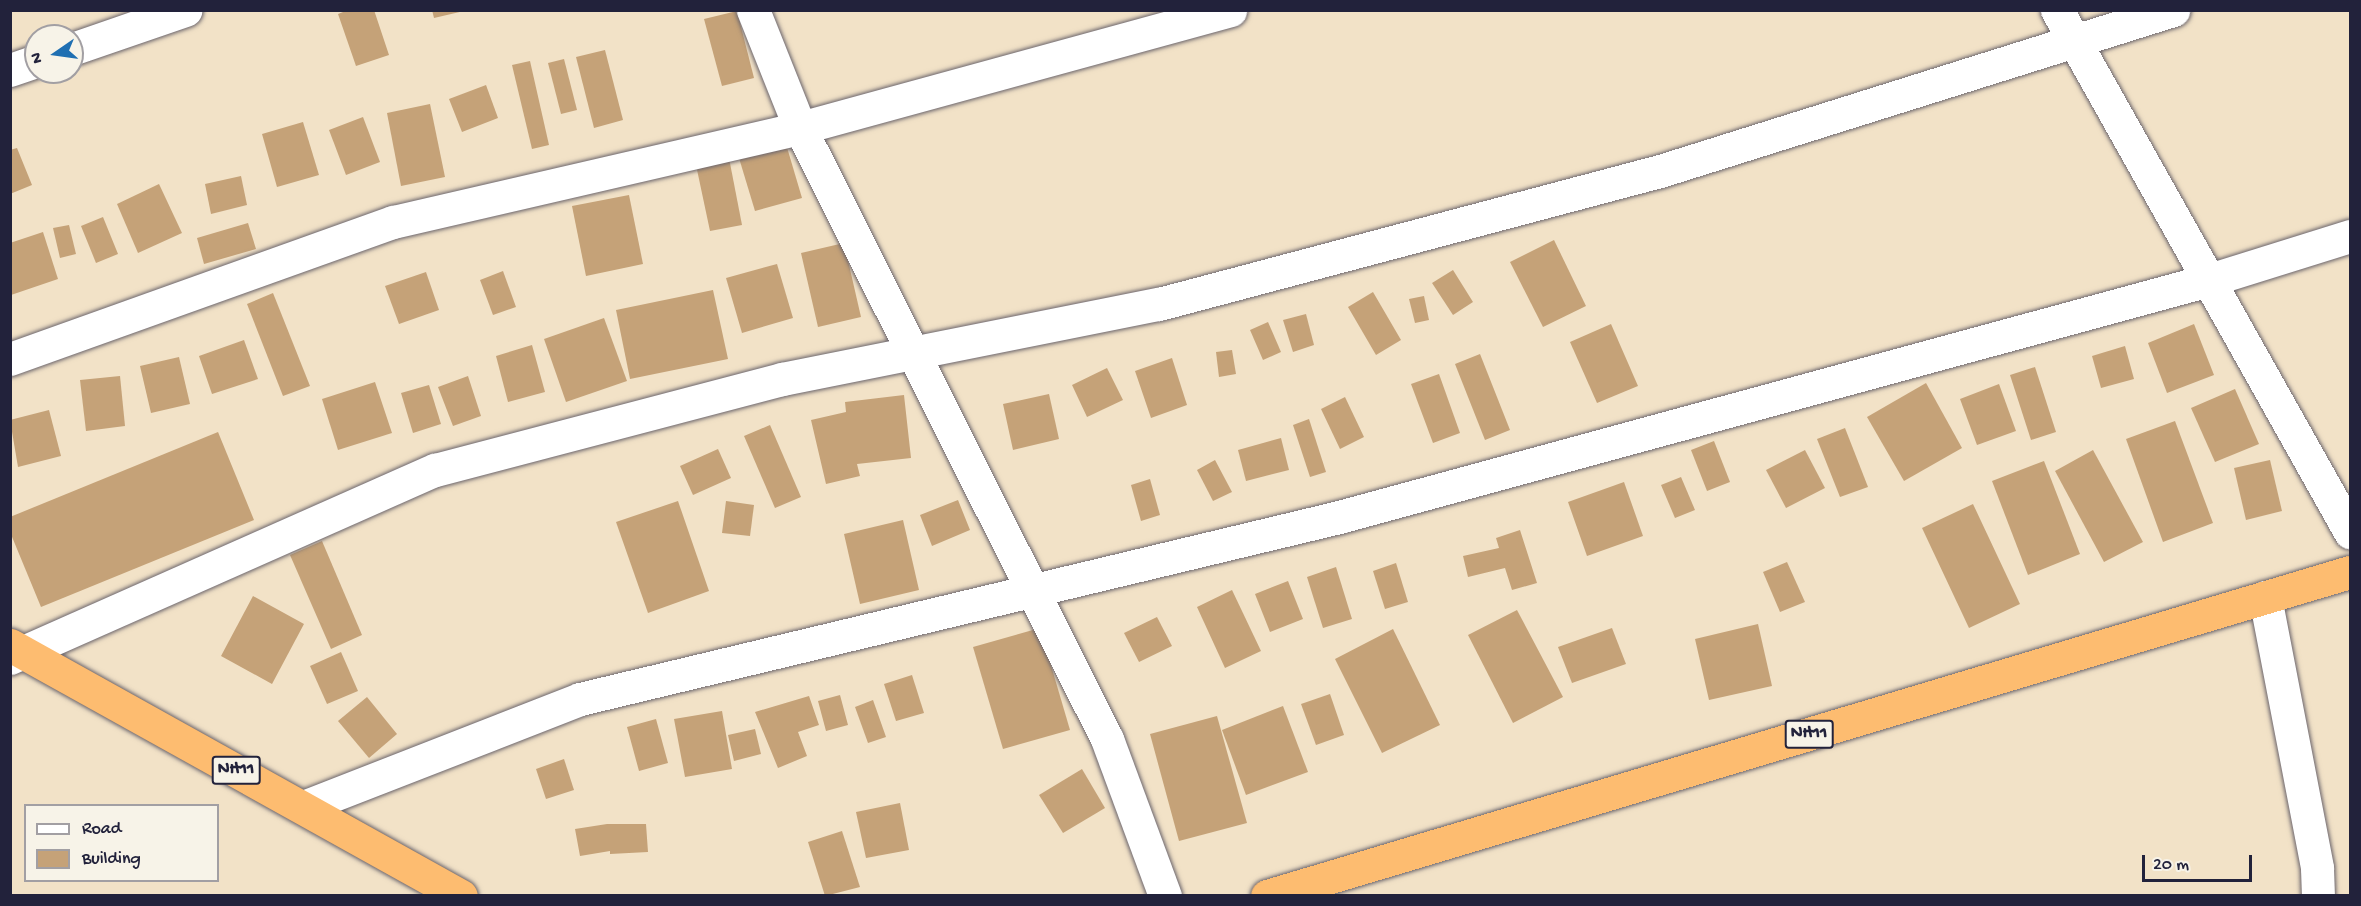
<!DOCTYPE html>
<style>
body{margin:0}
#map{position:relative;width:2361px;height:906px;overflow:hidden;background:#f2e2c7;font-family:"Gochi Hand",sans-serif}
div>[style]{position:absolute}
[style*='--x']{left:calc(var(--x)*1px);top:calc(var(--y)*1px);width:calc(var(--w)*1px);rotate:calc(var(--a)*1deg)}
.building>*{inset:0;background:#c5a278}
.roads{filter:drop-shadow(0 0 2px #6b656c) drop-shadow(0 0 2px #6b656c)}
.minor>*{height:33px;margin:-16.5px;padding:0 16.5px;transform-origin:16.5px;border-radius:16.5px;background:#fff}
.highway>*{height:33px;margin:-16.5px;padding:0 16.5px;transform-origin:16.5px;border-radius:16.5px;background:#fdbc70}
span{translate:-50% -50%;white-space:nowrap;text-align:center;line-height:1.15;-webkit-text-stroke:4.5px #f7f3e8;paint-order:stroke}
.shield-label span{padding:2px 4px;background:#f7f3e8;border:2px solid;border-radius:4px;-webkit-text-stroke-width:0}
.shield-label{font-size:18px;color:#22223b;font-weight:700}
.frame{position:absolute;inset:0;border:12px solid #22223b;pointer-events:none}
.legend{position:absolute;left:24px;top:804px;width:195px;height:78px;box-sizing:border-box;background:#f7f3e8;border:2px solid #a29fa3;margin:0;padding:8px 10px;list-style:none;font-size:18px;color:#22223b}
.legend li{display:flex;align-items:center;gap:12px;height:30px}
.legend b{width:30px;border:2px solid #a29fa3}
.north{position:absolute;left:24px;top:24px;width:60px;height:60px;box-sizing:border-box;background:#f7f3e8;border:2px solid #a29fa3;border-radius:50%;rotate:257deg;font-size:16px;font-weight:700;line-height:24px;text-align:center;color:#22223b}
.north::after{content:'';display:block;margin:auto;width:21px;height:27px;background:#1f6fb2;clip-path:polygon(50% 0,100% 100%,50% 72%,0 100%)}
.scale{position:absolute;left:2142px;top:855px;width:110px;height:27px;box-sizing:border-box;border:3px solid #22223b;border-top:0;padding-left:8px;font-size:18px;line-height:21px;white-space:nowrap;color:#22223b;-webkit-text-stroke:4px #f7f3e8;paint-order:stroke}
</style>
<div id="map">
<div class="building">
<div style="clip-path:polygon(348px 10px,374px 10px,389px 55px,356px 66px,338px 14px)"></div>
<div style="clip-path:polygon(432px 10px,464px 10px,464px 11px,434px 18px)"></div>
<div style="clip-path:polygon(737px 11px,754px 78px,722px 86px,704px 19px)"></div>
<div style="clip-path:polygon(605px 50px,623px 120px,594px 128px,576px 57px)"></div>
<div style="clip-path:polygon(564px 59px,577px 110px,561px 114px,548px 63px)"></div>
<div style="clip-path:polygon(530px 61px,549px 145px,532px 149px,512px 65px)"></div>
<div style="clip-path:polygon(486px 85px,498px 118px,462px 132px,449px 99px)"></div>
<div style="clip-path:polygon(430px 104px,445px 177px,401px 186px,387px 113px)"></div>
<div style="clip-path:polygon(363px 117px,380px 162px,346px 175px,329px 130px)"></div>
<div style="clip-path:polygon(303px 122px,319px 175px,277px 187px,262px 134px)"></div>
<div style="clip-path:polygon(786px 144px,802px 198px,755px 211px,739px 158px)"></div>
<div style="clip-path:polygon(17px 148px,32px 185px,10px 194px,10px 150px)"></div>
<div style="clip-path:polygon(729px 158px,742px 225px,710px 231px,696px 165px)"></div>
<div style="clip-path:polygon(241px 176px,247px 205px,211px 214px,205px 184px)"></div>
<div style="clip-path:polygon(159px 184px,182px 233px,138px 253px,117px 204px)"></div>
<div style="clip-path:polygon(629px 195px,643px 264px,586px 276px,572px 206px)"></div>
<div style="clip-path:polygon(103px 217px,118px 254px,96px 263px,81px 226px)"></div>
<div style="clip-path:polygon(248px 223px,256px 249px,204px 264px,197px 238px)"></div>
<div style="clip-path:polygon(69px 225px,76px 254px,60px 258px,53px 228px)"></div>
<div style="clip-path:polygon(43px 232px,58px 279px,11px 295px,10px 243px)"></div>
<div style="clip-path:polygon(1554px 240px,1586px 306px,1543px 327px,1510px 262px)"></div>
<div style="clip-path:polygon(844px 243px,861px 317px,818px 327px,801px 253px)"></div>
<div style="clip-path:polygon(777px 264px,793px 318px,742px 333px,726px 278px)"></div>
<div style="clip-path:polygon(1453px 270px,1473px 302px,1453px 315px,1432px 283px)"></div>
<div style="clip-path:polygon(503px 271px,516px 307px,493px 315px,480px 280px)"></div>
<div style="clip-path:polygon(426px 272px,439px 310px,399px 324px,385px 286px)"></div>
<div style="clip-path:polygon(713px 290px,728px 359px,630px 379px,616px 310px)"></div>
<div style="clip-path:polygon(1373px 292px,1401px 340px,1376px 355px,1348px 307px)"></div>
<div style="clip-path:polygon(273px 293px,310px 386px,283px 396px,247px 304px)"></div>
<div style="clip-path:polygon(1424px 296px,1429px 320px,1415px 323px,1409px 299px)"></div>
<div style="clip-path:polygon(1306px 314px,1314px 345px,1293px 352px,1283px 320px)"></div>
<div style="clip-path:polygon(604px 318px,627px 381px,566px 402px,544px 339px)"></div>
<div style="clip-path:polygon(1268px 322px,1281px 352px,1263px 360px,1250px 330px)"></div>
<div style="clip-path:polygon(1611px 324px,1638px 386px,1597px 403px,1570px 342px)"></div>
<div style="clip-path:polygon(2194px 324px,2214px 375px,2167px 393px,2148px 343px)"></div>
<div style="clip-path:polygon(244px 340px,258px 379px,212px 394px,199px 356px)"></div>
<div style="clip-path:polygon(532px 345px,545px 392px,508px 402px,496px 356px)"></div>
<div style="clip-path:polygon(2125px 346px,2134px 379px,2101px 388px,2092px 356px)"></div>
<div style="clip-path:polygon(1232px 350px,1236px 374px,1219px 377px,1216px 352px)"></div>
<div style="clip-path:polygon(1480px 354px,1510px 430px,1485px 440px,1455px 364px)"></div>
<div style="clip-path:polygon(179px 357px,190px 404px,151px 413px,140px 366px)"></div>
<div style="clip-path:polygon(1172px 358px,1187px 405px,1151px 418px,1135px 371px)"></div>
<div style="clip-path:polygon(2035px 367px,2056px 432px,2031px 440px,2010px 375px)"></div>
<div style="clip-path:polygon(1107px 368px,1123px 400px,1087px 417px,1072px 385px)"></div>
<div style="clip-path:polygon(1439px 374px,1460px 433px,1433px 443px,1411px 384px)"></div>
<div style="clip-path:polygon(120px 376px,125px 426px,86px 431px,80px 380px)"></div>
<div style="clip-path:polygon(468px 376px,481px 416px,453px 426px,438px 387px)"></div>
<div style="clip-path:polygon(375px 382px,392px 433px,338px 450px,322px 399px)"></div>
<div style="clip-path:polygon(1926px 383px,1962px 448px,1904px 481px,1867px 417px)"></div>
<div style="clip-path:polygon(1999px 384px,2016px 431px,1977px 445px,1960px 399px)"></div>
<div style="clip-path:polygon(429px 385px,441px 424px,413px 433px,401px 393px)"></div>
<div style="clip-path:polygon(2235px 389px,2259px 444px,2215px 462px,2191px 408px)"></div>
<div style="clip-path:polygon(1049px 394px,1059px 439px,1013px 450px,1003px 404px)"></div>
<div style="clip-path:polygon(904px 395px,911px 458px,857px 464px,860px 476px,826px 484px,811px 420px,846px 412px,845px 402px)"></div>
<div style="clip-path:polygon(1345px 397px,1364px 437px,1340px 449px,1321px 409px)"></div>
<div style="clip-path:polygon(49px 410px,61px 456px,18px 467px,10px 420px)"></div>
<div style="clip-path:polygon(1309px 419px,1326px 472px,1310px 477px,1293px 425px)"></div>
<div style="clip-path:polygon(2175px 421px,2213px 523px,2163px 542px,2126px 439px)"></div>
<div style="clip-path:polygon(770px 425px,801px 497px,775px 508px,744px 436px)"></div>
<div style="clip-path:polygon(1845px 428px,1868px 487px,1840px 497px,1817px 439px)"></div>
<div style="clip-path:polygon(218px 432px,254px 520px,41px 607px,10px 532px,10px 517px)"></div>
<div style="clip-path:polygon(1281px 438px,1289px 470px,1246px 481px,1238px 450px)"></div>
<div style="clip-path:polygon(1714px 441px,1730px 482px,1707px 491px,1691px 450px)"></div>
<div style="clip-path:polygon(718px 449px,731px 478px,693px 495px,680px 466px)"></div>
<div style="clip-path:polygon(1805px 450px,1825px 488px,1786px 508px,1766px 470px)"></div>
<div style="clip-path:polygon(2093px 450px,2143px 542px,2104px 562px,2055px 471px)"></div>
<div style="clip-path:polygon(1215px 460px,1232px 492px,1213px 501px,1197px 470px)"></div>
<div style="clip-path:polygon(2270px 460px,2282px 511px,2246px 520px,2234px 468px)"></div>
<div style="clip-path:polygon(2044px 461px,2080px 554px,2028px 575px,1992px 481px)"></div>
<div style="clip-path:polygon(1681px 477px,1695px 510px,1675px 518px,1661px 485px)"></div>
<div style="clip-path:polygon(1150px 479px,1160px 515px,1141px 521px,1131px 485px)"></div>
<div style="clip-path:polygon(1624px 482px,1643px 536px,1587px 556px,1568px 502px)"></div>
<div style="clip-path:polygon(958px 500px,970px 530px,932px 546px,920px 515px)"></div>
<div style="clip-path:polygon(678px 501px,709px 591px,648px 613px,616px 522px)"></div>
<div style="clip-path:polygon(726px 501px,754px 505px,750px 536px,722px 533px)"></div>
<div style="clip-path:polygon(1973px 504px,2020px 604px,1969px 628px,1922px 528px)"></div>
<div style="clip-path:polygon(903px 520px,919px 590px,860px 604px,844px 534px)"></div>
<div style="clip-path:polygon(1520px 530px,1537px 583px,1512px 590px,1505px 568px,1468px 577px,1463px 556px,1499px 548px,1496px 538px)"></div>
<div style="clip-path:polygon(322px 541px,362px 635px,331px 649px,290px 555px)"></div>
<div style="clip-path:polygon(1787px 562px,1805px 602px,1780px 612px,1763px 572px)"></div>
<div style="clip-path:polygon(1396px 563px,1408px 602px,1385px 609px,1373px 571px)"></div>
<div style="clip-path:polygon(1336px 567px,1352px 619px,1323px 628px,1307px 577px)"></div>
<div style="clip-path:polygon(1288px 581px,1303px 619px,1270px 632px,1255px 594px)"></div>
<div style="clip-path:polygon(1232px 590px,1261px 651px,1225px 668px,1197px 607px)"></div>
<div style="clip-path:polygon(253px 596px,304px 624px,272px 684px,221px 656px)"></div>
<div style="clip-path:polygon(1517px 610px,1563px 697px,1513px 723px,1468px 635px)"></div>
<div style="clip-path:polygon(1157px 617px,1172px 646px,1139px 662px,1124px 633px)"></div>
<div style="clip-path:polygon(1758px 624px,1772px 686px,1709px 700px,1695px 639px)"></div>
<div style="clip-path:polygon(1040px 628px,1070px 730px,1003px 749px,973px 647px)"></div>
<div style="clip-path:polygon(1612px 628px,1626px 664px,1572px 683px,1558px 647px)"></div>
<div style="clip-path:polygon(1393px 629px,1440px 725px,1382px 753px,1335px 659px)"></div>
<div style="clip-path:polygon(341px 652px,358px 691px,327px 704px,310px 666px)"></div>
<div style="clip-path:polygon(912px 675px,924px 713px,896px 721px,884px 684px)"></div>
<div style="clip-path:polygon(1330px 694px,1344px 735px,1316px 745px,1301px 704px)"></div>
<div style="clip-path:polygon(840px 695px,848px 725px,826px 731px,818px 701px)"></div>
<div style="clip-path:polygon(809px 696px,819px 725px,798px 732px,807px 756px,778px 768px,755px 712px)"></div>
<div style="clip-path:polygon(367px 697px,397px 734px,369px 758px,338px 721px)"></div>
<div style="clip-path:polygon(873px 700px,886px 737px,868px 743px,855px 707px)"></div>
<div style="clip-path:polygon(1283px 706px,1308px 772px,1246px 795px,1222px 730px)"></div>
<div style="clip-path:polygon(722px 711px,732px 769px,685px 777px,674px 719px)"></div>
<div style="clip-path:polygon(1217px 716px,1247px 823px,1179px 841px,1150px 734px)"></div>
<div style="clip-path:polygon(656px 719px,668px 763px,639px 771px,627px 727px)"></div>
<div style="clip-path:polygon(755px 729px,761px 754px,734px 761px,728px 735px)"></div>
<div style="clip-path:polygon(564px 759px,574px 790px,546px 799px,536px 769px)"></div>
<div style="clip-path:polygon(1082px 769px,1105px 808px,1063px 833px,1039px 795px)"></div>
<div style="clip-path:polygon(900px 803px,909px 850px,866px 858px,856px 812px)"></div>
<div style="clip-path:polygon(607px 824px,646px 824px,648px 852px,610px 854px,610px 851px,580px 856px,575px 829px)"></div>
<div style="clip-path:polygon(842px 831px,860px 887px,825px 896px,808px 842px)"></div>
</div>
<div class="roads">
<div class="minor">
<div style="--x:753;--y:10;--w:127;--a:68.3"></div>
<div style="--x:800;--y:128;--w:684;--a:63.32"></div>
<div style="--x:1107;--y:739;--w:167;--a:69.7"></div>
<div style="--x:2057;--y:10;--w:599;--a:60.69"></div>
<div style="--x:72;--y:49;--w:120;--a:-19"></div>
<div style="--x:10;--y:70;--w:28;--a:-19"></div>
<div style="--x:10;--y:359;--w:407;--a:-19.7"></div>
<div style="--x:393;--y:222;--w:418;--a:-13"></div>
<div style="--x:800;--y:128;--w:446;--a:-15.3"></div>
<div style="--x:2265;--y:597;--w:276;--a:79.1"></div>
<div style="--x:2317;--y:868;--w:28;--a:88"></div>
<div style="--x:10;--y:658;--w:465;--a:-23.9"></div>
<div style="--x:435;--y:470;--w:359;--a:-14.7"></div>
<div style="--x:782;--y:379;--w:384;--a:-11.3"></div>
<div style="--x:1159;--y:304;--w:518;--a:-14.87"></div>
<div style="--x:1660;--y:171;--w:538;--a:-17.42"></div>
<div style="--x:303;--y:807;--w:297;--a:-21.3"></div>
<div style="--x:580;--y:699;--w:781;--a:-13.48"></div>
<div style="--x:1339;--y:517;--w:902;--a:-15.24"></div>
<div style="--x:2209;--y:280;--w:148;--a:-17.3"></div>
</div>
<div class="highway">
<div style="--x:10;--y:645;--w:516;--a:29.1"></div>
<div style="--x:1267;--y:896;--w:1130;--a:-16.66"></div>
</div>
</div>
<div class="shield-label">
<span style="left:1809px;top:734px">NH11</span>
<span style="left:236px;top:770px">NH11</span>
</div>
<div class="frame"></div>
<ul class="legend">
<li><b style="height:8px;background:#fff"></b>Road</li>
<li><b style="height:16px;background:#c5a278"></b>Building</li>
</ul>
<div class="north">N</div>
<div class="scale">20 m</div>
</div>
